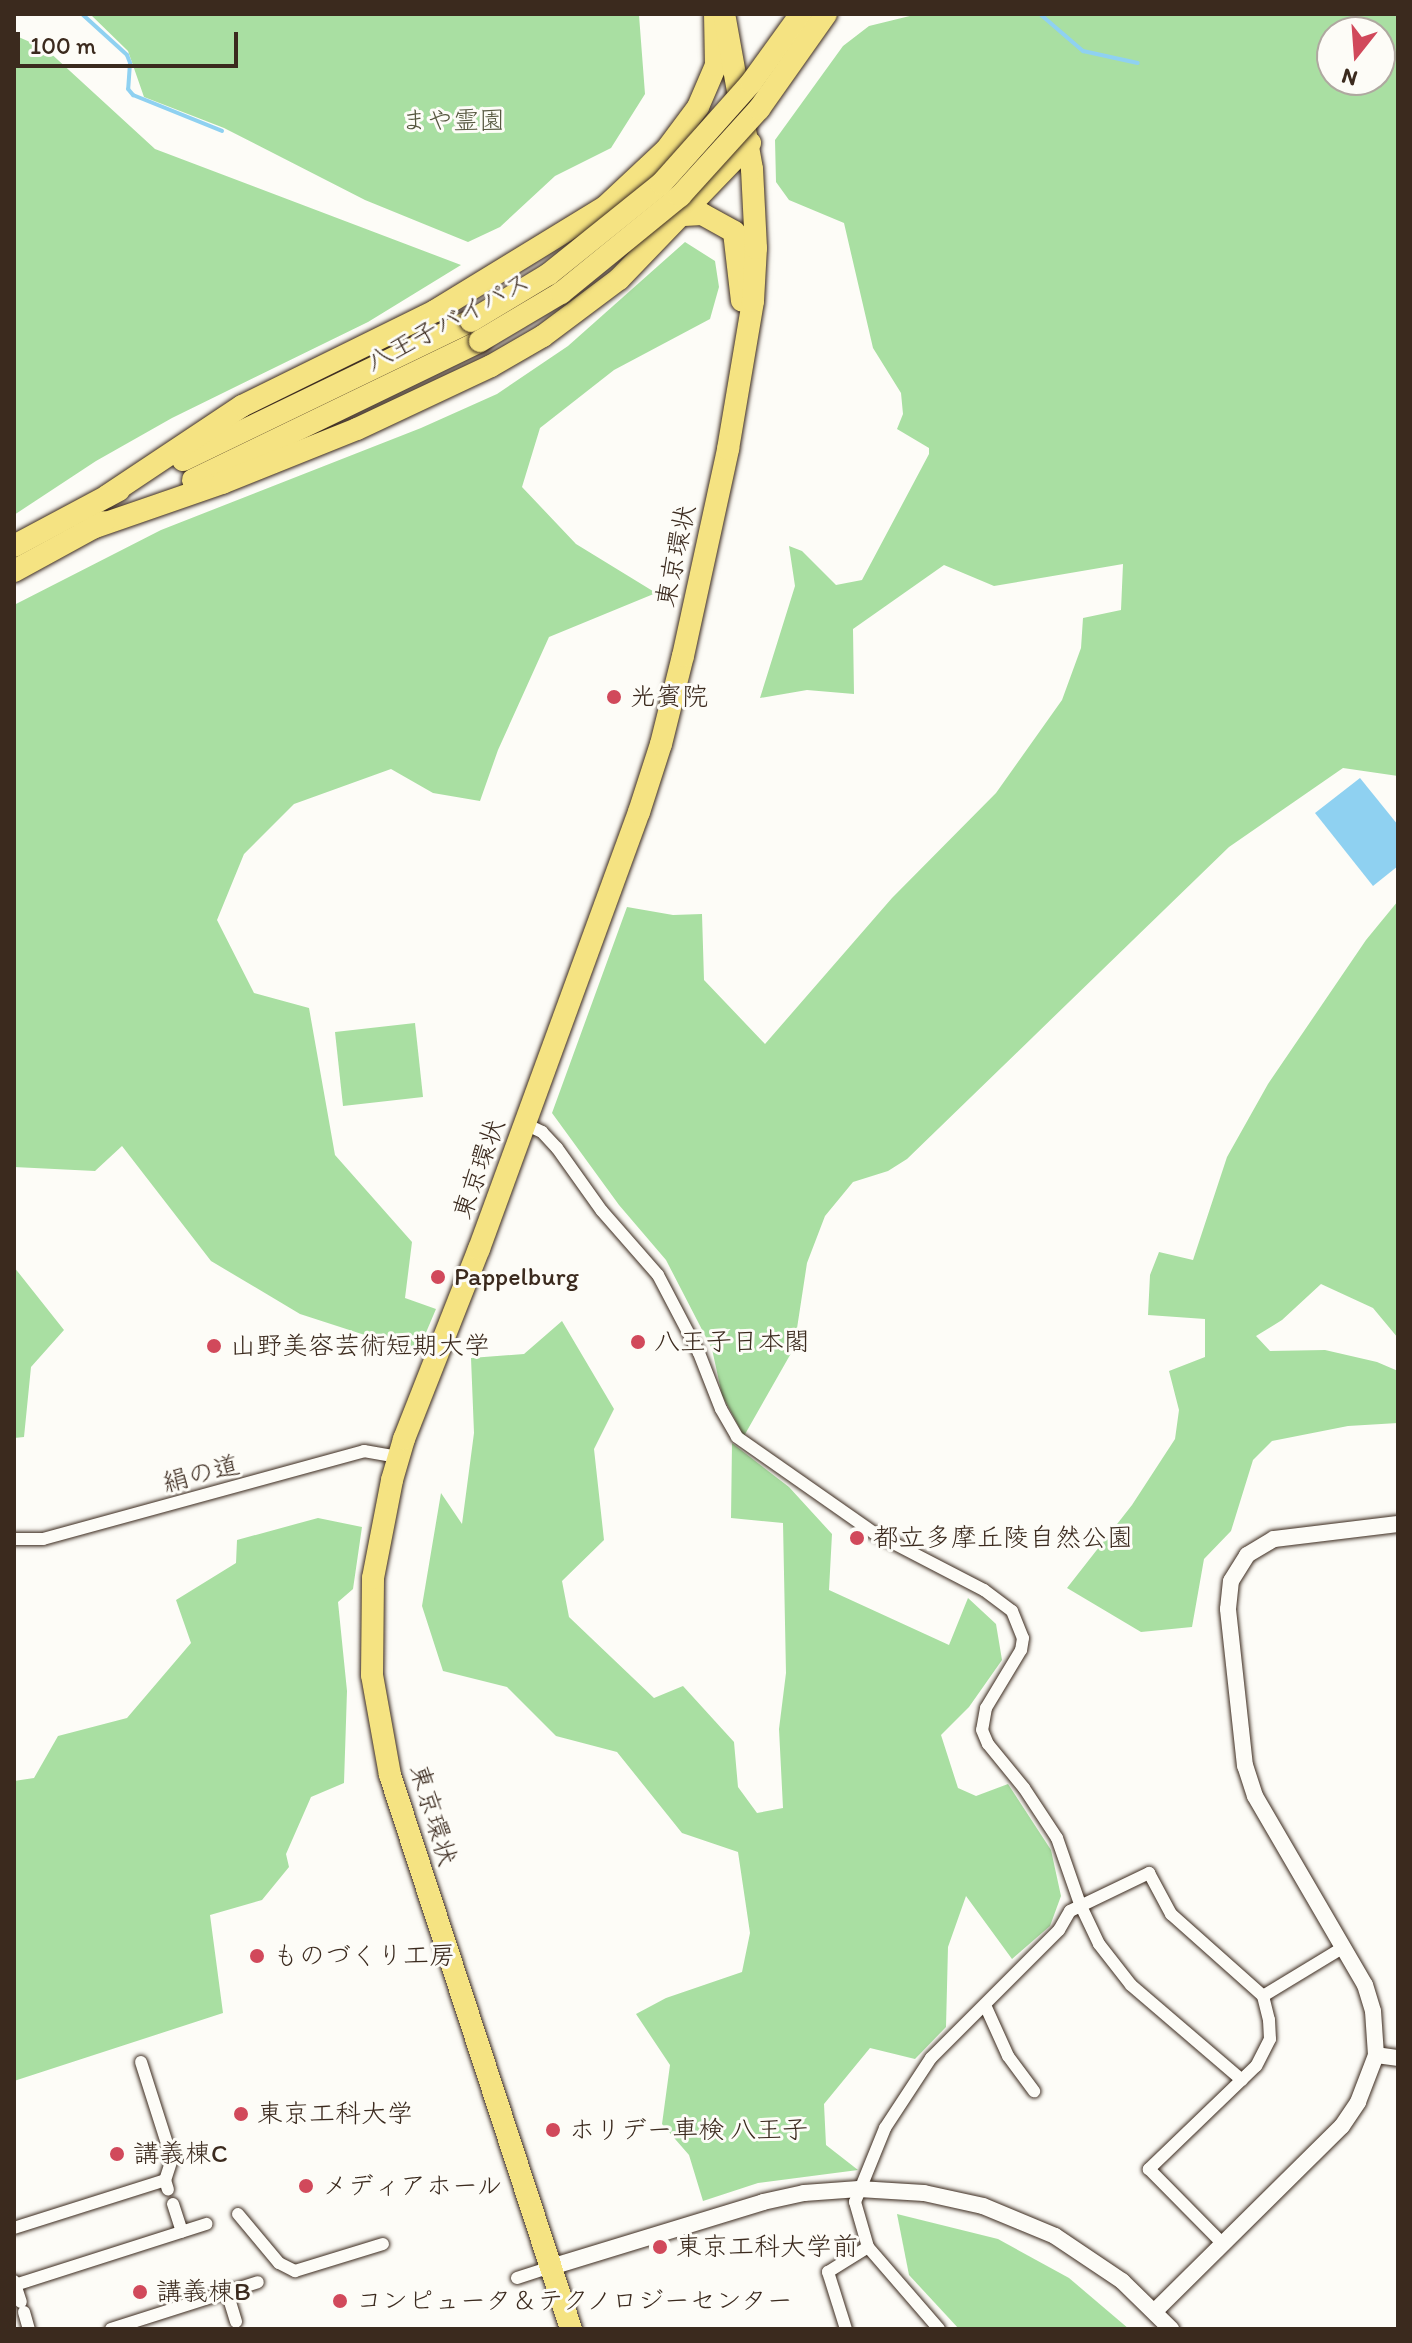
<!DOCTYPE html>
<meta charset="utf-8">
<style>
body{margin:0}
#map{position:relative;width:1412px;height:2343px;overflow:hidden;background:#fdfcf7;font-family:Itim,"Klee One",sans-serif}
div>[style]{position:absolute}
[style*='--x']{left:calc(var(--x)*1px);top:calc(var(--y)*1px);width:calc(var(--w)*1px);rotate:calc(var(--a)*1deg)}
.green>*{inset:0;background:#a9dfa2}
.water>*{inset:0;background:#8fd1f1}
.stream>*{height:4px;margin:-2px;padding:0 2px;transform-origin:2px;border-radius:2px;background:#8fd1f1}
.roads{filter:drop-shadow(0 0 2px #3b2a1e) drop-shadow(0 0 2px #3b2a1e)}
.street>*{height:12px;margin:-6px;padding:0 6px;transform-origin:6px;border-radius:6px;background:#fdfcf7}
.secondary>*{height:16px;margin:-8px;padding:0 8px;transform-origin:8px;border-radius:8px;background:#fdfcf7}
.highway>*{height:22px;margin:-11px;padding:0 11px;transform-origin:11px;border-radius:11px;background:#f5e382}
.bridges{filter:drop-shadow(0 0 2px #3b2a1e) drop-shadow(0 0 2px #3b2a1e)}
.highway-bridge>*{height:22px;margin:-11px;padding:0 11px;transform-origin:11px;border-radius:11px;background:#f5e382}
.dots>*{width:22px;height:22px;translate:-50% -50%;box-sizing:border-box;border:4px solid #fdfcf7;border-radius:50%}
span{translate:-50% -50%;white-space:nowrap;text-align:center;line-height:1.15;-webkit-text-stroke:6px #fdfcf7;paint-order:stroke}
.park-label{font-size:26px;color:#56573f}
.street-label{font-size:26px;color:#3b2a1e}
.poi-label{font-size:26px;color:#3b2a1e}
.left{translate:0 -50%;text-align:left}
.frame{position:absolute;inset:0;border:16px solid #3b2a1e;pointer-events:none}
.north{position:absolute;left:1316px;top:16px;width:80px;height:80px;box-sizing:border-box;background:#fdfcf7;border:2px solid #afa8a0;border-radius:50%;rotate:197deg;font-size:22px;font-weight:700;line-height:32px;text-align:center;color:#3b2a1e}
.north::after{content:'';display:block;margin:auto;width:28px;height:36px;background:#d1495b;clip-path:polygon(50% 0,100% 100%,50% 72%,0 100%)}
.scale{position:absolute;left:16px;top:32px;width:222px;height:36px;box-sizing:border-box;border:4px solid #3b2a1e;border-top:0;padding-left:10px;font-size:24px;line-height:28px;white-space:nowrap;color:#3b2a1e;-webkit-text-stroke:6px #fdfcf7;paint-order:stroke}
</style>
<div id="map">
<div class="green">
<div style="clip-path:polygon(90px 14px,646px 14px,639px 15px,645px 94px,611px 148px,555px 176px,500px 227px,468px 242px,365px 200px,224px 128px,144px 97px,128px 51px)"></div>
<div style="clip-path:polygon(evenodd,918px 14px,1398px 14px,1398px 776px,1343px 768px,1229px 847px,907px 1159px,888px 1171px,853px 1182px,825px 1216px,807px 1263px,794px 1348px,744px 1436px,722px 1395px,712px 1349px,666px 1260px,619px 1205px,552px 1113px,627px 907px,673px 915px,702px 914px,704px 980px,765px 1044px,892px 898px,996px 793px,1062px 700px,1081px 648px,1083px 618px,1121px 610px,1123px 564px,994px 586px,944px 565px,853px 629px,854px 694px,807px 690px,760px 698px,795px 586px,789px 546px,802px 551px,836px 585px,862px 580px,929px 454px,929px 448px,897px 429px,903px 414px,901px 393px,873px 348px,844px 223px,789px 200px,776px 182px,775px 140px,843px 46px,869px 26px,918px 14px,1332px 32px,1380px 32px,1380px 80px,1332px 80px,1332px 32px)"></div>
<div style="clip-path:polygon(14px 35px,46px 49px,155px 149px,461px 265px,368px 322px,172px 418px,96px 461px,14px 515px)"></div>
<div style="clip-path:polygon(685px 242px,715px 261px,719px 287px,710px 319px,614px 370px,540px 428px,522px 487px,576px 544px,656px 593px,549px 637px,498px 750px,480px 801px,433px 793px,391px 769px,294px 804px,244px 854px,217px 920px,254px 993px,309px 1008px,335px 1155px,412px 1242px,405px 1298px,436px 1309px,419px 1349px,405px 1348px,300px 1314px,211px 1261px,122px 1146px,95px 1171px,14px 1167px,14px 605px,161px 530px,421px 428px,497px 394px,568px 346px)"></div>
<div style="clip-path:polygon(1398px 901px,1398px 1338px,1373px 1308px,1321px 1284px,1282px 1320px,1256px 1336px,1270px 1351px,1325px 1350px,1377px 1362px,1398px 1371px,1398px 1423px,1348px 1426px,1272px 1441px,1253px 1460px,1231px 1531px,1204px 1559px,1192px 1627px,1141px 1632px,1067px 1588px,1132px 1505px,1175px 1439px,1179px 1410px,1169px 1371px,1205px 1357px,1205px 1319px,1148px 1315px,1150px 1275px,1159px 1252px,1193px 1260px,1227px 1157px,1268px 1084px,1366px 940px)"></div>
<div style="clip-path:polygon(415px 1023px,423px 1097px,343px 1106px,335px 1032px)"></div>
<div style="clip-path:polygon(14px 1267px,64px 1330px,31px 1367px,24px 1437px,14px 1438px)"></div>
<div style="clip-path:polygon(562px 1321px,614px 1409px,594px 1449px,604px 1540px,562px 1581px,569px 1617px,654px 1698px,683px 1686px,734px 1742px,738px 1787px,757px 1813px,783px 1808px,779px 1729px,786px 1673px,783px 1523px,731px 1518px,732px 1443px,789px 1487px,832px 1534px,829px 1590px,949px 1645px,968px 1598px,996px 1624px,1002px 1660px,969px 1707px,941px 1735px,958px 1788px,976px 1796px,1008px 1784px,1051px 1850px,1061px 1896px,1050px 1926px,1012px 1959px,966px 1896px,948px 1947px,946px 2027px,915px 2059px,870px 2048px,824px 2104px,826px 2145px,858px 2170px,758px 2183px,703px 2201px,689px 2155px,662px 2124px,670px 2065px,636px 2014px,666px 1998px,742px 1972px,750px 1933px,738px 1852px,682px 1833px,617px 1752px,556px 1736px,507px 1687px,443px 1671px,422px 1606px,441px 1493px,462px 1524px,474px 1433px,471px 1358px,524px 1354px)"></div>
<div style="clip-path:polygon(318px 1518px,362px 1527px,353px 1589px,338px 1602px,347px 1691px,344px 1783px,311px 1797px,286px 1854px,289px 1867px,262px 1900px,210px 1915px,223px 2013px,14px 2081px,14px 1781px,34px 1778px,58px 1736px,127px 1718px,191px 1643px,176px 1600px,236px 1563px,237px 1540px)"></div>
<div style="clip-path:polygon(897px 2214px,998px 2239px,1069px 2278px,1129px 2329px,959px 2329px,909px 2275px)"></div>
</div>
<div class="water">
<div style="clip-path:polygon(1360px 778px,1398px 825px,1398px 866px,1373px 886px,1315px 813px)"></div>
</div>
<div class="stream">
<div style="--x:82;--y:14;--w:61;--a:42.3"></div>
<div style="--x:127;--y:55;--w:9;--a:69"></div>
<div style="--x:130;--y:63;--w:26;--a:94"></div>
<div style="--x:128;--y:89;--w:8;--a:50"></div>
<div style="--x:133;--y:95;--w:96;--a:22"></div>
<div style="--x:1040;--y:14;--w:57;--a:40.7"></div>
<div style="--x:1083;--y:51;--w:56;--a:12.3"></div>
</div>
<div class="roads">
<div class="street">
<div style="--x:525;--y:1124;--w:19;--a:25"></div>
<div style="--x:542;--y:1132;--w:22;--a:47"></div>
<div style="--x:557;--y:1148;--w:77;--a:54.5"></div>
<div style="--x:602;--y:1211;--w:85;--a:48.8"></div>
<div style="--x:658;--y:1275;--w:88;--a:62.3"></div>
<div style="--x:699;--y:1353;--w:60;--a:68.6"></div>
<div style="--x:721;--y:1409;--w:32;--a:60"></div>
<div style="--x:737;--y:1437;--w:167;--a:35"></div>
<div style="--x:874;--y:1533;--w:124;--a:27.4"></div>
<div style="--x:984;--y:1590;--w:35;--a:37"></div>
<div style="--x:1012;--y:1611;--w:29;--a:68"></div>
<div style="--x:1023;--y:1638;--w:12;--a:99"></div>
<div style="--x:1021;--y:1650;--w:68;--a:121.1"></div>
<div style="--x:986;--y:1708;--w:22;--a:100"></div>
<div style="--x:982;--y:1730;--w:15;--a:67"></div>
<div style="--x:988;--y:1744;--w:57;--a:50.7"></div>
<div style="--x:1024;--y:1788;--w:60;--a:56.6"></div>
<div style="--x:1057;--y:1838;--w:70;--a:70.8"></div>
<div style="--x:1080;--y:1904;--w:44;--a:64.6"></div>
<div style="--x:1099;--y:1944;--w:52;--a:52"></div>
<div style="--x:1131;--y:1985;--w:146;--a:40.6"></div>
<div style="--x:14;--y:1539;--w:29;--a:0"></div>
<div style="--x:43;--y:1539;--w:333;--a:-15.3"></div>
<div style="--x:364;--y:1451;--w:36;--a:10"></div>
<div style="--x:1263;--y:1996;--w:95;--a:-31.2"></div>
<div style="--x:985;--y:2005;--w:56;--a:65.7"></div>
<div style="--x:1008;--y:2056;--w:44;--a:53.4"></div>
<div style="--x:141;--y:2062;--w:102;--a:72.3"></div>
<div style="--x:172;--y:2159;--w:22;--a:108"></div>
<div style="--x:165;--y:2180;--w:10;--a:73"></div>
<div style="--x:173;--y:2204;--w:29;--a:72"></div>
<div style="--x:238;--y:2214;--w:64;--a:50.1"></div>
<div style="--x:279;--y:2263;--w:18;--a:27"></div>
<div style="--x:295;--y:2271;--w:92;--a:-17.1"></div>
<div style="--x:14;--y:2228;--w:158;--a:-17.6"></div>
<div style="--x:517;--y:2278;--w:36;--a:-18"></div>
<div style="--x:14;--y:2281;--w:22;--a:72"></div>
<div style="--x:15;--y:2285;--w:201;--a:-17.7"></div>
<div style="--x:227;--y:2292;--w:31;--a:73"></div>
<div style="--x:24;--y:2312;--w:18;--a:74"></div>
<div style="--x:111;--y:2329;--w:154;--a:-17.7"></div>
<div style="--x:846;--y:2329;--w:60;--a:-107.5"></div>
<div style="--x:828;--y:2272;--w:47;--a:-32"></div>
<div style="--x:939;--y:2329;--w:108;--a:-130.9"></div>
<div style="--x:868;--y:2247;--w:47;--a:-106.1"></div>
<div style="--x:855;--y:2202;--w:80;--a:-67.9"></div>
<div style="--x:885;--y:2128;--w:84;--a:-56.7"></div>
<div style="--x:931;--y:2058;--w:181;--a:-45"></div>
<div style="--x:1059;--y:1930;--w:22;--a:-60"></div>
<div style="--x:1070;--y:1911;--w:88;--a:-25.7"></div>
<div style="--x:1149;--y:1873;--w:47;--a:61.8"></div>
<div style="--x:1171;--y:1914;--w:123;--a:41.7"></div>
<div style="--x:1263;--y:1996;--w:25;--a:76"></div>
<div style="--x:1269;--y:2020;--w:19;--a:87"></div>
<div style="--x:1270;--y:2039;--w:30;--a:117"></div>
<div style="--x:1256;--y:2066;--w:149;--a:136.1"></div>
<div style="--x:1149;--y:2169;--w:104;--a:45.4"></div>
</div>
<div class="secondary">
<div style="--x:1376;--y:2055;--w:22;--a:8"></div>
<div style="--x:551;--y:2267;--w:222;--a:-17"></div>
<div style="--x:763;--y:2202;--w:42;--a:-12.4"></div>
<div style="--x:804;--y:2193;--w:55;--a:-4.2"></div>
<div style="--x:859;--y:2189;--w:65;--a:3.5"></div>
<div style="--x:924;--y:2193;--w:60;--a:12.4"></div>
<div style="--x:983;--y:2206;--w:78;--a:22.6"></div>
<div style="--x:1055;--y:2236;--w:81;--a:33.9"></div>
<div style="--x:1122;--y:2281;--w:69;--a:44.4"></div>
<div style="--x:1155;--y:2311;--w:263;--a:-44.7"></div>
<div style="--x:1342;--y:2126;--w:29;--a:-56"></div>
<div style="--x:1358;--y:2102;--w:50;--a:-69"></div>
<div style="--x:1376;--y:2055;--w:44;--a:-93.9"></div>
<div style="--x:1373;--y:2011;--w:27;--a:-107"></div>
<div style="--x:1365;--y:1985;--w:219;--a:-120.2"></div>
<div style="--x:1255;--y:1796;--w:32;--a:-108"></div>
<div style="--x:1245;--y:1766;--w:158;--a:-96.2"></div>
<div style="--x:1228;--y:1609;--w:28;--a:-84"></div>
<div style="--x:1231;--y:1581;--w:31;--a:-58"></div>
<div style="--x:1247;--y:1555;--w:31;--a:-31"></div>
<div style="--x:1274;--y:1539;--w:125;--a:-6.9"></div>
</div>
<div class="highway">
<div style="--x:684;--y:215;--w:18;--a:-3"></div>
<div style="--x:702;--y:214;--w:37;--a:29"></div>
<div style="--x:734;--y:232;--w:69;--a:83.4"></div>
<div style="--x:183;--y:460;--w:320;--a:-25.8"></div>
<div style="--x:193;--y:480;--w:319;--a:-25.8"></div>
<div style="--x:107;--y:496;--w:162;--a:-33.7"></div>
<div style="--x:242;--y:406;--w:215;--a:-26.2"></div>
<div style="--x:435;--y:311;--w:199;--a:-31.5"></div>
<div style="--x:605;--y:207;--w:83;--a:-43.1"></div>
<div style="--x:666;--y:150;--w:54;--a:-53.3"></div>
<div style="--x:698;--y:107;--w:46;--a:-66.8"></div>
<div style="--x:716;--y:65;--w:51;--a:-91.1"></div>
<div style="--x:92;--y:528;--w:138;--a:-19.1"></div>
<div style="--x:222;--y:483;--w:145;--a:-21.8"></div>
<div style="--x:357;--y:429;--w:148;--a:-25.2"></div>
<div style="--x:491;--y:366;--w:60;--a:-30"></div>
<div style="--x:543;--y:336;--w:95;--a:-36.9"></div>
<div style="--x:619;--y:279;--w:189;--a:-46.1"></div>
<div style="--x:14;--y:546;--w:119;--a:-28.1"></div>
<div style="--x:14;--y:571;--w:102;--a:-28.6"></div>
<div style="--x:571;--y:2329;--w:583;--a:-108.09"></div>
<div style="--x:390;--y:1775;--w:102;--a:-100.2"></div>
<div style="--x:372;--y:1675;--w:97;--a:-89.4"></div>
<div style="--x:373;--y:1578;--w:100;--a:-79"></div>
<div style="--x:392;--y:1480;--w:43;--a:-73.7"></div>
<div style="--x:404;--y:1439;--w:204;--a:-68.5"></div>
<div style="--x:479;--y:1249;--w:465;--a:-69.9"></div>
<div style="--x:639;--y:812;--w:71;--a:-72.1"></div>
<div style="--x:661;--y:744;--w:91;--a:-76"></div>
<div style="--x:683;--y:656;--w:212;--a:-77.7"></div>
<div style="--x:728;--y:449;--w:150;--a:-80.4"></div>
<div style="--x:753;--y:301;--w:53;--a:-86.8"></div>
<div style="--x:756;--y:248;--w:79;--a:-92.9"></div>
<div style="--x:752;--y:169;--w:158;--a:-100.2"></div>
</div>
</div>
<div class="bridges">
<div class="highway-bridge">
<div style="--x:471;--y:321;--w:91;--a:-31.1"></div>
<div style="--x:549;--y:274;--w:144;--a:-38.8"></div>
<div style="--x:661;--y:184;--w:135;--a:-48.3"></div>
<div style="--x:751;--y:83;--w:85;--a:-54.1"></div>
<div style="--x:480;--y:341;--w:94;--a:-30.7"></div>
<div style="--x:561;--y:293;--w:154;--a:-39.2"></div>
<div style="--x:680;--y:196;--w:118;--a:-47.8"></div>
<div style="--x:759;--y:109;--w:116;--a:-54.8"></div>
</div>
</div>
<div class="dots">
<div style="left:614px;top:697px;background:#d1495b"></div>
<div style="left:438px;top:1277px;background:#d1495b"></div>
<div style="left:638px;top:1342px;background:#d1495b"></div>
<div style="left:214px;top:1346px;background:#d1495b"></div>
<div style="left:857px;top:1538px;background:#d1495b"></div>
<div style="left:257px;top:1956px;background:#d1495b"></div>
<div style="left:241px;top:2114px;background:#d1495b"></div>
<div style="left:553px;top:2130px;background:#d1495b"></div>
<div style="left:117px;top:2154px;background:#d1495b"></div>
<div style="left:306px;top:2186px;background:#d1495b"></div>
<div style="left:660px;top:2247px;background:#d1495b"></div>
<div style="left:140px;top:2292px;background:#d1495b"></div>
<div style="left:340px;top:2301px;background:#d1495b"></div>
</div>
<div class="park-label">
<span style="left:453px;top:121px">まや霊園</span>
</div>
<div class="street-label">
<span style="left:448px;top:322px;rotate:-28deg">八王子バイパス</span>
<span style="left:676px;top:556px;rotate:-78deg">東京環状</span>
<span style="left:479px;top:1169px;rotate:-70deg">東京環状</span>
<span style="left:201px;top:1474px;rotate:-15deg">絹の道</span>
<span style="left:433px;top:1815px;rotate:73deg">東京環状</span>
</div>
<div class="poi-label">
<span class="left" style="left:630px;top:697px">光賓院</span>
<span class="left" style="left:454px;top:1277px">Pappelburg</span>
<span class="left" style="left:654px;top:1342px">八王子日本閣</span>
<span class="left" style="left:230px;top:1346px">山野美容芸術短期大学</span>
<span class="left" style="left:873px;top:1538px">都立多摩丘陵自然公園</span>
<span class="left" style="left:273px;top:1956px">ものづくり工房</span>
<span class="left" style="left:257px;top:2114px">東京工科大学</span>
<span class="left" style="left:569px;top:2130px">ホリデー車検 八王子</span>
<span class="left" style="left:133px;top:2154px">講義棟C</span>
<span class="left" style="left:322px;top:2186px">メディアホール</span>
<span class="left" style="left:676px;top:2247px">東京工科大学前</span>
<span class="left" style="left:156px;top:2292px">講義棟B</span>
<span class="left" style="left:356px;top:2301px">コンピュータ＆テクノロジーセンター</span>
</div>
<div class="frame"></div>
<div class="north">N</div>
<div class="scale">100 m</div>
</div>
